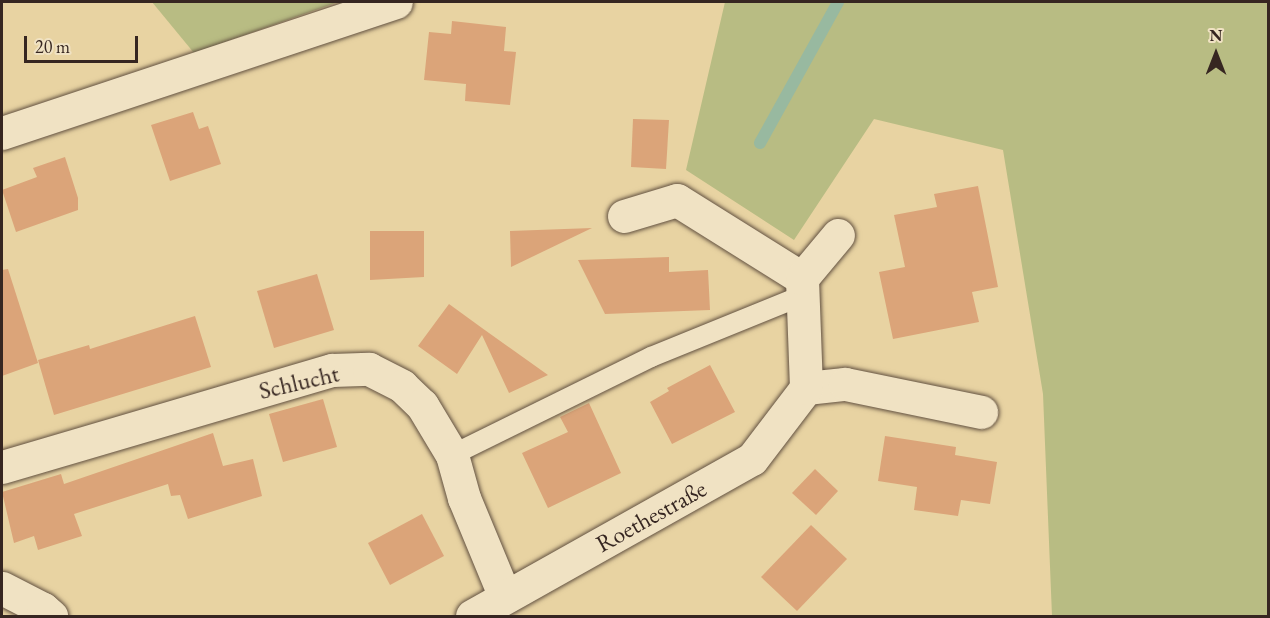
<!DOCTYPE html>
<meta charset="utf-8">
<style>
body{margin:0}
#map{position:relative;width:1270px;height:618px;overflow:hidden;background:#e8d3a2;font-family:"EB Garamond",serif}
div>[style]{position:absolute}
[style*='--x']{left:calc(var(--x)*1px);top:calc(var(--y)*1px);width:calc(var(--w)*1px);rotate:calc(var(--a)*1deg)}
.green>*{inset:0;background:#b8bc83}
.stream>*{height:12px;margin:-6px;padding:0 6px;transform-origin:6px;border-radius:6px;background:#98b9a0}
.building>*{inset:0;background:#dba479}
.roads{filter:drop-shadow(0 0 2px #625141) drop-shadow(0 0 2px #625141)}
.service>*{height:20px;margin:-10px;padding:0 10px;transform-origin:10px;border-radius:10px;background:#f0e2c3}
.minor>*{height:33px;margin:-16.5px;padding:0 16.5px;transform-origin:16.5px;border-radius:16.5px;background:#f0e2c3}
span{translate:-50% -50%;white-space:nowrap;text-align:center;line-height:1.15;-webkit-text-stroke:4.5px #f0e2c3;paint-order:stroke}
.street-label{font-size:24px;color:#362621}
.frame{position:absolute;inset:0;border:3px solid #362621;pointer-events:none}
.north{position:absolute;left:1186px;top:24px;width:60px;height:60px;-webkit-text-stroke:4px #f0e2c3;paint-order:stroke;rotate:0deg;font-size:16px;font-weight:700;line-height:24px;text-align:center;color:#362621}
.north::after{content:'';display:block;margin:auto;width:21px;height:27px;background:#362621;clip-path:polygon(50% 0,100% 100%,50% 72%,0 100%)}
.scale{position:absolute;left:24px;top:36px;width:114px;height:27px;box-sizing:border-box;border:3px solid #362621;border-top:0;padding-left:8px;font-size:18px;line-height:21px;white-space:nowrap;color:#362621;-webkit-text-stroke:4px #f0e2c3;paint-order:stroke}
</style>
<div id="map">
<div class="green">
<div style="clip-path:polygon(152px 2px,338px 2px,194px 53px)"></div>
<div style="clip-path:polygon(725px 2px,1268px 2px,1268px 616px,1052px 616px,1043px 394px,1003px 150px,874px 119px,794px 240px,686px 170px)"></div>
</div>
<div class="stream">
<div style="--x:760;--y:143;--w:161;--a:-61"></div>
</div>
<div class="building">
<div style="clip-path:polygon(452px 21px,506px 27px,504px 51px,516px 52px,510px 105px,465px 101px,466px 84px,424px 80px,429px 32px,451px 34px)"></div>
<div style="clip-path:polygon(193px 112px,199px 129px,208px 126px,221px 164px,170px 181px,151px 125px)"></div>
<div style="clip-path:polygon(633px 119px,669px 120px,666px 169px,631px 167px)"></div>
<div style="clip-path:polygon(65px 157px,78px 198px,78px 210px,16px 232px,2px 190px,37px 177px,33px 168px)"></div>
<div style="clip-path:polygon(978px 186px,998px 287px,972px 292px,979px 322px,893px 339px,879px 272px,905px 267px,894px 215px,937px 207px,934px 194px)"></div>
<div style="clip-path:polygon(592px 228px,511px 267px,510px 231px)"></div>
<div style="clip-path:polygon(370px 231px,424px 231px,424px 277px,370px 280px)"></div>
<div style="clip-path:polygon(669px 257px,669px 272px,708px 270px,710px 310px,605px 314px,578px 260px)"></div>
<div style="clip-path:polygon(8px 269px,38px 363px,2px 376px,2px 270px)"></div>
<div style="clip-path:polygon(317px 274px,334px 330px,274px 348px,257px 291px)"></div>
<div style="clip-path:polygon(449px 304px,482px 328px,548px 375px,509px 393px,482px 335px,457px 374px,418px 346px)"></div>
<div style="clip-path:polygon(195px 316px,211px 367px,54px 415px,38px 360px,89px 345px,90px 349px)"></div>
<div style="clip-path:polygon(710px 365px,735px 412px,672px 444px,650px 402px,669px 391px,667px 388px)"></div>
<div style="clip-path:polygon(323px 399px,337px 447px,283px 462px,269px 414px)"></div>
<div style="clip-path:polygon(589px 403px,621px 473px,548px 508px,522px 453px,568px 432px,560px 417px)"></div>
<div style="clip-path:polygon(213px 433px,223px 466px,253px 459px,262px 496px,188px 519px,180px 495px,171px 496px,168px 484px,74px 514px,82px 536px,38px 550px,34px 536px,14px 543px,2px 492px,61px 474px,64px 484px)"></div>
<div style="clip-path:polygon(885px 436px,956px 447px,955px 455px,997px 462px,990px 504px,961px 500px,958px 516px,914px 510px,917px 487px,878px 481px)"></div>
<div style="clip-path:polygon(815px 469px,838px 491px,816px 515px,792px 493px)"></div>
<div style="clip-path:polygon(422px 514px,444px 556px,390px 585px,368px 543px)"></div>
<div style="clip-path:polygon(811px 525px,847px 559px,797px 611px,761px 577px)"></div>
</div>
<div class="roads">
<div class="service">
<div style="--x:452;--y:455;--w:222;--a:-26.2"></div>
<div style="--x:651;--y:357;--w:162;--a:-22.1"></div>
</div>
<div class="minor">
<div style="--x:2;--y:133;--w:415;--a:-18.4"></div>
<div style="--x:624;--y:216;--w:55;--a:-16.8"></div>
<div style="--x:677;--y:200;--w:147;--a:32"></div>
<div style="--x:806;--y:388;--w:39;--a:-6"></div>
<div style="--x:845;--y:384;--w:139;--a:11.6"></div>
<div style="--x:2;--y:467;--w:344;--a:-16.4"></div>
<div style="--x:332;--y:370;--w:37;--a:-2"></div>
<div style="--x:369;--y:369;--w:37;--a:27"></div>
<div style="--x:402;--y:386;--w:28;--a:44"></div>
<div style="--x:422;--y:405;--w:58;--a:59"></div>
<div style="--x:452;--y:455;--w:45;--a:74.4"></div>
<div style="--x:464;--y:498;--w:107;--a:67.5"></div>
<div style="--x:2;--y:588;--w:46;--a:27.1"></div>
<div style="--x:43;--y:609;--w:11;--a:41"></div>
<div style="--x:472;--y:616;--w:321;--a:-29.3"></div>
<div style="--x:752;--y:459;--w:89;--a:-52.7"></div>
<div style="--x:806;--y:388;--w:110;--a:-92.1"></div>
<div style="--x:802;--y:278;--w:56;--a:-50.1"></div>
</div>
</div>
<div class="street-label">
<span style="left:299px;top:382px;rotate:-13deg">Schlucht</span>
<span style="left:651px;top:516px;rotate:-29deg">Roethestraße</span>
</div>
<div class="frame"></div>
<div class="north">N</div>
<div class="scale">20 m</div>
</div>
